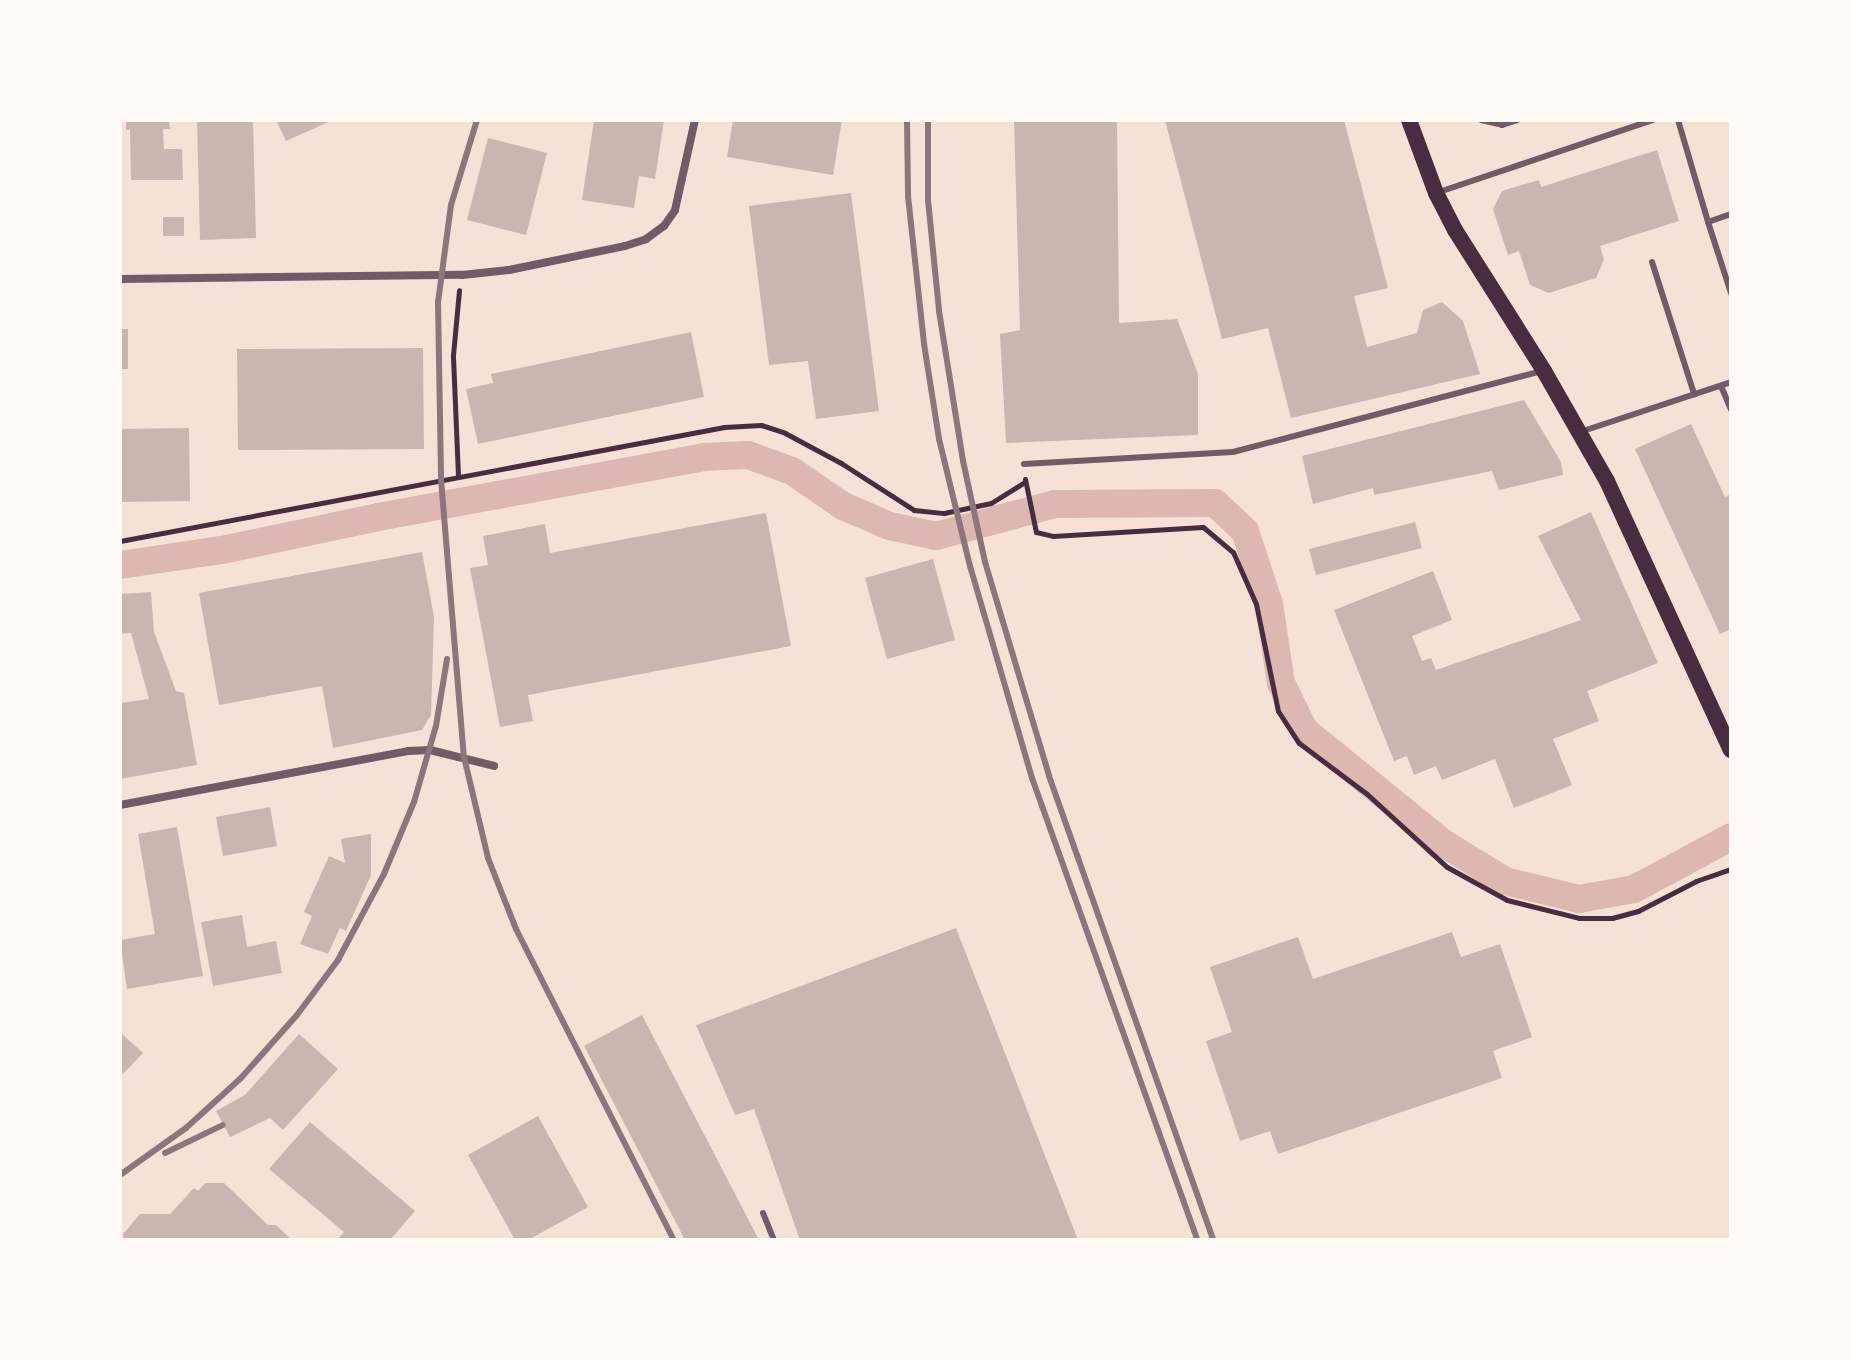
<!DOCTYPE html>
<style>
body{margin:0}
#map{position:relative;width:1851px;height:1360px;overflow:hidden;background:#f7e1d7;font-family:Spectral,serif}
div>[style]{position:absolute}
[style*='--x']{left:calc(var(--x)*1px);top:calc(var(--y)*1px);width:calc(var(--w)*1px);rotate:calc(var(--a)*1deg)}
.canal>*{height:28px;margin:-14px;padding:0 14px;transform-origin:14px;border-radius:14px;background:#dcb8b0}
.building>*{inset:0;background:#ccb4b1}
.path>*{height:5px;margin:-2.5px;padding:0 2.5px;transform-origin:2.5px;border-radius:2.5px;background:#4a2c40}
.service>*{height:6px;margin:-3px;padding:0 3px;transform-origin:3px;border-radius:3px;background:#755966}
.minor>*{height:8px;margin:-4px;padding:0 4px;transform-origin:4px;border-radius:4px;background:#755966}
.secondary>*{height:16px;margin:-8px;padding:0 8px;transform-origin:8px;border-radius:8px;background:#4a2c40}
.rail>*{height:6px;margin:-3px;padding:0 3px;transform-origin:3px;border-radius:3px;background:#8f747c}
span{translate:-50% -50%;white-space:nowrap;text-align:center;line-height:1.15;-webkit-text-stroke:8px #fffaf5;paint-order:stroke}
.frame{position:absolute;inset:0;border:122px solid #fffaf5;pointer-events:none}
</style>
<div id="map">
<div class="canal">
<div style="--x:120;--y:565;--w:103;--a:-8.4"></div>
<div style="--x:222;--y:550;--w:159;--a:-11.9"></div>
<div style="--x:378;--y:517;--w:331;--a:-10.4"></div>
<div style="--x:704;--y:457;--w:44;--a:-2.6"></div>
<div style="--x:748;--y:455;--w:47;--a:20"></div>
<div style="--x:792;--y:471;--w:62;--a:34.5"></div>
<div style="--x:843;--y:506;--w:51;--a:23.1"></div>
<div style="--x:890;--y:526;--w:47;--a:12.3"></div>
<div style="--x:936;--y:536;--w:123;--a:-15.1"></div>
<div style="--x:1055;--y:504;--w:160;--a:-0.4"></div>
<div style="--x:1215;--y:503;--w:41;--a:43"></div>
<div style="--x:1245;--y:531;--w:77;--a:71.8"></div>
<div style="--x:1269;--y:604;--w:80;--a:81.4"></div>
<div style="--x:1281;--y:683;--w:52;--a:63.9"></div>
<div style="--x:1304;--y:730;--w:179;--a:39.1"></div>
<div style="--x:1443;--y:843;--w:73;--a:31.5"></div>
<div style="--x:1505;--y:881;--w:76;--a:13.7"></div>
<div style="--x:1579;--y:899;--w:56;--a:-10.3"></div>
<div style="--x:1634;--y:889;--w:110;--a:-28.2"></div>
</div>
<div class="building">
<div style="clip-path:polygon(126px 120px,169px 120px,170px 129px,163px 129px,164px 149px,182px 149px,183px 180px,131px 180px,130px 130px,126px 130px)"></div>
<div style="clip-path:polygon(197px 120px,253px 120px,256px 238px,200px 240px)"></div>
<div style="clip-path:polygon(276px 120px,333px 120px,286px 141px)"></div>
<div style="clip-path:polygon(594px 120px,664px 120px,655px 179px,639px 176px,634px 208px,582px 200px)"></div>
<div style="clip-path:polygon(733px 120px,842px 120px,833px 175px,727px 157px)"></div>
<div style="clip-path:polygon(1014px 120px,1117px 120px,1119px 323px,1177px 319px,1198px 374px,1198px 435px,1006px 443px,1000px 334px,1020px 330px)"></div>
<div style="clip-path:polygon(1165px 120px,1344px 120px,1388px 288px,1354px 296px,1367px 347px,1417px 333px,1423px 310px,1442px 302px,1463px 321px,1480px 374px,1291px 418px,1268px 328px,1222px 339px)"></div>
<div style="clip-path:polygon(488px 138px,547px 153px,526px 235px,467px 220px)"></div>
<div style="clip-path:polygon(1657px 150px,1679px 221px,1600px 246px,1604px 260px,1596px 278px,1549px 293px,1530px 285px,1519px 251px,1508px 255px,1493px 209px,1502px 191px,1539px 180px,1541px 187px)"></div>
<div style="clip-path:polygon(851px 193px,879px 411px,816px 419px,808px 361px,769px 365px,749px 206px)"></div>
<div style="clip-path:polygon(163px 217px,184px 217px,184px 236px,163px 236px)"></div>
<div style="clip-path:polygon(120px 329px,128px 329px,128px 369px,120px 369px)"></div>
<div style="clip-path:polygon(691px 332px,704px 397px,478px 444px,466px 389px,493px 383px,491px 374px)"></div>
<div style="clip-path:polygon(423px 348px,424px 449px,238px 450px,237px 349px)"></div>
<div style="clip-path:polygon(1524px 400px,1561px 462px,1563px 475px,1499px 490px,1492px 471px,1374px 495px,1373px 488px,1313px 504px,1302px 456px)"></div>
<div style="clip-path:polygon(1691px 424px,1725px 497px,1731px 494px,1731px 629px,1720px 634px,1635px 449px)"></div>
<div style="clip-path:polygon(189px 428px,190px 501px,120px 502px,120px 429px)"></div>
<div style="clip-path:polygon(1591px 512px,1658px 663px,1587px 691px,1599px 721px,1553px 739px,1572px 785px,1514px 808px,1495px 759px,1442px 780px,1436px 766px,1414px 775px,1407px 756px,1394px 761px,1334px 610px,1433px 571px,1452px 620px,1412px 636px,1422px 661px,1431px 658px,1436px 670px,1581px 620px,1538px 536px)"></div>
<div style="clip-path:polygon(766px 513px,791px 646px,528px 695px,533px 721px,500px 727px,470px 568px,488px 565px,483px 536px,545px 524px,550px 553px)"></div>
<div style="clip-path:polygon(1415px 522px,1422px 548px,1316px 575px,1309px 549px)"></div>
<div style="clip-path:polygon(422px 552px,434px 617px,431px 715px,422px 730px,333px 748px,322px 686px,219px 705px,199px 593px)"></div>
<div style="clip-path:polygon(933px 559px,955px 640px,887px 659px,865px 578px)"></div>
<div style="clip-path:polygon(151px 592px,154px 632px,176px 691px,184px 693px,197px 765px,120px 779px,120px 703px,149px 699px,131px 633px,120px 634px,120px 594px)"></div>
<div style="clip-path:polygon(270px 807px,277px 846px,223px 856px,216px 817px)"></div>
<div style="clip-path:polygon(177px 827px,203px 976px,127px 989px,120px 940px,155px 934px,138px 834px)"></div>
<div style="clip-path:polygon(371px 834px,371px 875px,346px 931px,340px 928px,328px 954px,300px 944px,312px 916px,304px 912px,329px 856px,345px 863px,341px 839px)"></div>
<div style="clip-path:polygon(242px 915px,247px 947px,276px 941px,282px 973px,213px 986px,201px 922px)"></div>
<div style="clip-path:polygon(956px 928px,1078px 1240px,800px 1240px,754px 1109px,735px 1115px,696px 1025px)"></div>
<div style="clip-path:polygon(1452px 932px,1461px 957px,1500px 944px,1532px 1037px,1493px 1051px,1502px 1078px,1278px 1154px,1270px 1131px,1240px 1141px,1206px 1041px,1232px 1032px,1210px 967px,1298px 937px,1313px 979px)"></div>
<div style="clip-path:polygon(642px 1015px,759px 1240px,685px 1240px,584px 1046px)"></div>
<div style="clip-path:polygon(120px 1032px,143px 1053px,120px 1077px)"></div>
<div style="clip-path:polygon(299px 1034px,338px 1069px,283px 1130px,270px 1118px,230px 1137px,216px 1111px,245px 1095px)"></div>
<div style="clip-path:polygon(538px 1116px,588px 1207px,528px 1240px,515px 1240px,468px 1155px)"></div>
<div style="clip-path:polygon(310px 1122px,415px 1211px,390px 1240px,337px 1240px,344px 1232px,269px 1169px)"></div>
<div style="clip-path:polygon(205px 1183px,224px 1183px,268px 1225px,276px 1225px,292px 1240px,124px 1240px,123px 1234px,140px 1214px,170px 1214px,194px 1188px,198px 1191px)"></div>
</div>
<div class="path">
<div style="--x:458;--y:476;--w:121;--a:-92.4"></div>
<div style="--x:453;--y:355;--w:65;--a:-84.7"></div>
<div style="--x:1025;--y:479;--w:54;--a:78.3"></div>
<div style="--x:1036;--y:532;--w:17;--a:13"></div>
<div style="--x:1053;--y:536;--w:150;--a:-3.4"></div>
<div style="--x:1203;--y:527;--w:39;--a:40"></div>
<div style="--x:1233;--y:552;--w:57;--a:66.1"></div>
<div style="--x:1256;--y:604;--w:109;--a:78.4"></div>
<div style="--x:1278;--y:711;--w:38;--a:57"></div>
<div style="--x:1299;--y:743;--w:85;--a:36.9"></div>
<div style="--x:1367;--y:794;--w:108;--a:42.4"></div>
<div style="--x:1447;--y:867;--w:68;--a:28.8"></div>
<div style="--x:1507;--y:900;--w:74;--a:14"></div>
<div style="--x:1579;--y:918;--w:33;--a:0"></div>
<div style="--x:1612;--y:918;--w:27;--a:-15"></div>
<div style="--x:1638;--y:911;--w:65;--a:-27.3"></div>
<div style="--x:1696;--y:881;--w:37;--a:-19"></div>
<div style="--x:120;--y:541;--w:615;--a:-10.69"></div>
<div style="--x:724;--y:427;--w:37;--a:-3"></div>
<div style="--x:761;--y:425;--w:25;--a:18"></div>
<div style="--x:785;--y:433;--w:64;--a:28.2"></div>
<div style="--x:841;--y:463;--w:87;--a:32.8"></div>
<div style="--x:914;--y:510;--w:30;--a:6"></div>
<div style="--x:944;--y:513;--w:48;--a:-12"></div>
<div style="--x:991;--y:503;--w:40;--a:-32"></div>
</div>
<div class="service">
<div style="--x:1481;--y:120;--w:22;--a:13"></div>
<div style="--x:1502;--y:125;--w:16;--a:-18"></div>
<div style="--x:1678;--y:120;--w:106;--a:73.6"></div>
<div style="--x:1708;--y:222;--w:24;--a:-19"></div>
<div style="--x:1436;--y:193;--w:229;--a:-18.6"></div>
<div style="--x:1708;--y:222;--w:75;--a:72.1"></div>
<div style="--x:1652;--y:262;--w:139;--a:72.3"></div>
<div style="--x:1721;--y:386;--w:25;--a:67"></div>
<div style="--x:1580;--y:432;--w:159;--a:-18.3"></div>
<div style="--x:1024;--y:464;--w:209;--a:-3.3"></div>
<div style="--x:1233;--y:452;--w:318;--a:-14.7"></div>
<div style="--x:763;--y:1213;--w:29;--a:68"></div>
</div>
<div class="minor">
<div style="--x:120;--y:279;--w:342;--a:-0.7"></div>
<div style="--x:462;--y:275;--w:47;--a:-6.1"></div>
<div style="--x:509;--y:270;--w:118;--a:-11.7"></div>
<div style="--x:625;--y:246;--w:22;--a:-18"></div>
<div style="--x:646;--y:239;--w:22;--a:-36"></div>
<div style="--x:664;--y:226;--w:19;--a:-55"></div>
<div style="--x:675;--y:210;--w:92;--a:-77.5"></div>
<div style="--x:120;--y:805;--w:294;--a:-10.6"></div>
<div style="--x:409;--y:751;--w:21;--a:-3"></div>
<div style="--x:430;--y:750;--w:66;--a:14"></div>
</div>
<div class="secondary">
<div style="--x:1409;--y:120;--w:78;--a:69.7"></div>
<div style="--x:1436;--y:193;--w:42;--a:62.8"></div>
<div style="--x:1455;--y:230;--w:167;--a:57.7"></div>
<div style="--x:1544;--y:371;--w:127;--a:60.2"></div>
<div style="--x:1607;--y:481;--w:296;--a:65.3"></div>
</div>
<div class="rail">
<div style="--x:477;--y:120;--w:89;--a:107"></div>
<div style="--x:451;--y:205;--w:98;--a:97.6"></div>
<div style="--x:438;--y:302;--w:177;--a:89"></div>
<div style="--x:441;--y:479;--w:279;--a:85.3"></div>
<div style="--x:464;--y:757;--w:104;--a:76.6"></div>
<div style="--x:488;--y:858;--w:76;--a:68.5"></div>
<div style="--x:516;--y:929;--w:349;--a:63.1"></div>
<div style="--x:907;--y:120;--w:76;--a:89.2"></div>
<div style="--x:908;--y:196;--w:149;--a:83.8"></div>
<div style="--x:924;--y:344;--w:96;--a:81"></div>
<div style="--x:939;--y:439;--w:131;--a:76.3"></div>
<div style="--x:970;--y:566;--w:221;--a:73.7"></div>
<div style="--x:1032;--y:778;--w:491;--a:70.3"></div>
<div style="--x:928;--y:120;--w:80;--a:90"></div>
<div style="--x:928;--y:200;--w:112;--a:84.3"></div>
<div style="--x:939;--y:311;--w:152;--a:80.9"></div>
<div style="--x:963;--y:461;--w:103;--a:77.7"></div>
<div style="--x:985;--y:562;--w:223;--a:73.3"></div>
<div style="--x:1049;--y:776;--w:492;--a:70.5"></div>
<div style="--x:165;--y:1153;--w:64;--a:-25.8"></div>
<div style="--x:120;--y:1175;--w:81;--a:-35.5"></div>
<div style="--x:186;--y:1128;--w:74;--a:-42.3"></div>
<div style="--x:241;--y:1078;--w:84;--a:-48.4"></div>
<div style="--x:297;--y:1015;--w:69;--a:-53.3"></div>
<div style="--x:338;--y:960;--w:98;--a:-61.9"></div>
<div style="--x:384;--y:874;--w:78;--a:-67.4"></div>
<div style="--x:414;--y:802;--w:79;--a:-73.9"></div>
<div style="--x:436;--y:726;--w:68;--a:-80.7"></div>
</div>
<div class="frame"></div>
</div>
